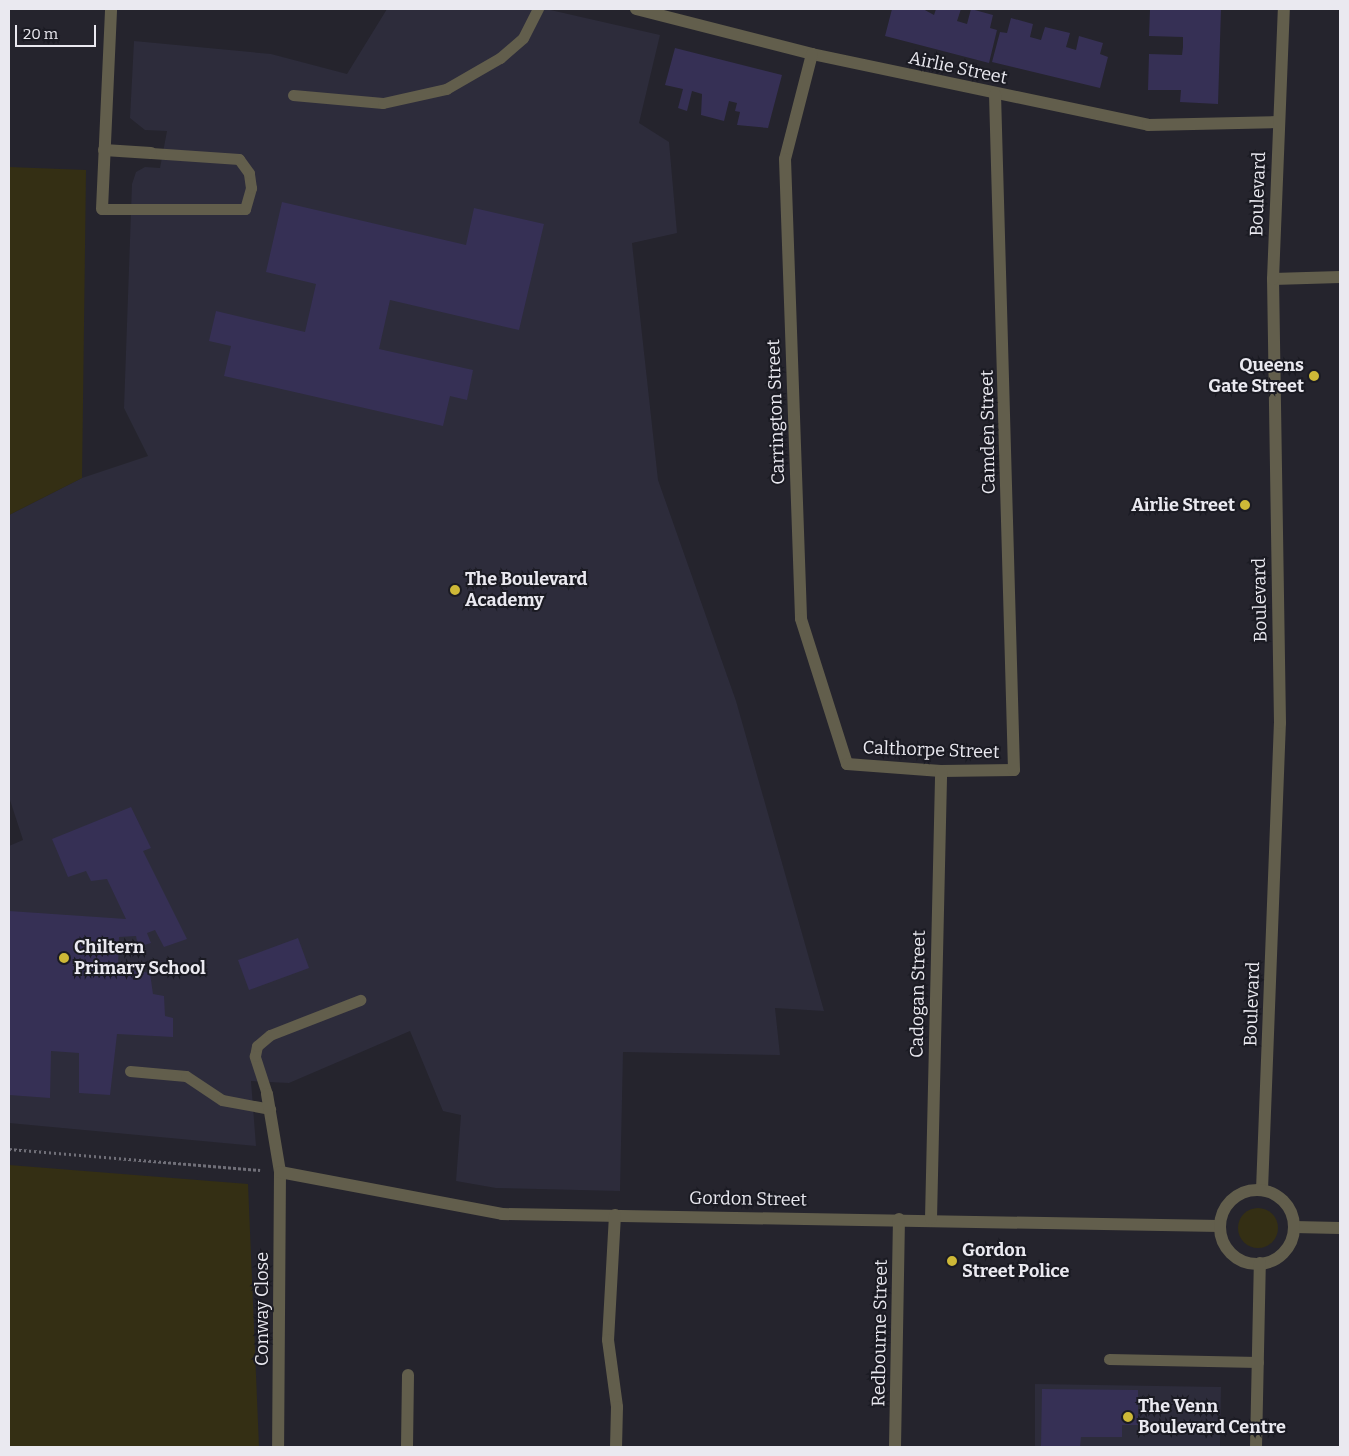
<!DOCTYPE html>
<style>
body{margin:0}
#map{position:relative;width:1349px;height:1456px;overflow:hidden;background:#25242d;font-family:Bitter,serif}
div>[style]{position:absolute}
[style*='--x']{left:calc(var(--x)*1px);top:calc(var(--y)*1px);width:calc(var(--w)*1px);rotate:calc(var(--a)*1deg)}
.built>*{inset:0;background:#2d2c3b}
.green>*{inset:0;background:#342f14}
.round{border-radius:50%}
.building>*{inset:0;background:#363055}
.path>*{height:3px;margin-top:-1.5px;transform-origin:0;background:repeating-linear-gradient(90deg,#706f78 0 2.5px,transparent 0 5px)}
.service>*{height:11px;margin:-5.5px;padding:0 5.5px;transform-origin:5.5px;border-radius:5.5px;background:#625e4c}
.minor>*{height:12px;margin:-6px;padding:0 6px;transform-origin:6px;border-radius:6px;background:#625e4c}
.tertiary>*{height:12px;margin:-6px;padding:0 6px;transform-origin:6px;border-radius:6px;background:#625e4c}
.tertiary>.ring{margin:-6px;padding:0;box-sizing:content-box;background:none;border:12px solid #625e4c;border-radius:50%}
.dots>*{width:14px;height:14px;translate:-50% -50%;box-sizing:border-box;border:2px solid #1b1b23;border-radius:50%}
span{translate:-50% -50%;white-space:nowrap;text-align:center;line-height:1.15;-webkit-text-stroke:4px #1b1b23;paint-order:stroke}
.street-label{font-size:18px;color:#eae9f0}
.poi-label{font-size:18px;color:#eae9f0;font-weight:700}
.right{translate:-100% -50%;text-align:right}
.left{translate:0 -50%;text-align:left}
.frame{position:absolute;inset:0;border:10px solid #eae9f0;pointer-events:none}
.scale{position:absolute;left:15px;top:25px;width:81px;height:22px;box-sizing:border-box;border:2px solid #eae9f0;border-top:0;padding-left:6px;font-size:15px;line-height:18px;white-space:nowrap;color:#eae9f0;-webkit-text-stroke:4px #1b1b23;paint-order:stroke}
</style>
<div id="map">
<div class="built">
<div style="clip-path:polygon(387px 9px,546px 9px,660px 35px,639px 123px,669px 142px,677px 233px,632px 243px,658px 480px,736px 701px,824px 1011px,775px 1008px,780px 1055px,623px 1052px,620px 1191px,496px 1188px,456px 1181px,461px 1115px,443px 1111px,410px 1031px,289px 1083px,251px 1081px,256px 1146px,9px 1123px,9px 846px,23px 840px,9px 797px,9px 515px,82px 478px,148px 456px,124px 408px,132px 184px,136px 172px,145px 167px,160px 168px,167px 131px,145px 130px,130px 118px,134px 41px,271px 54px,347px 74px)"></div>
<div style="clip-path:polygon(1035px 1384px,1221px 1387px,1220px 1447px,1035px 1447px)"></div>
</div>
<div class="green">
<div style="clip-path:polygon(9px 167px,86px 170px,82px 478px,9px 515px)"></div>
<div style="clip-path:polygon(9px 1165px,248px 1184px,259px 1447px,9px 1447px)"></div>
<div class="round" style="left:1238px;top:1208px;width:40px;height:40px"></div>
</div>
<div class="building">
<div style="clip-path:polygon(892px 9px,923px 9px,934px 15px,936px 9px,961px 9px,957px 21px,967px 24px,971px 9px,993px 15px,990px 28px,997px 30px,989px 63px,885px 36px)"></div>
<div style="clip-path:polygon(1150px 9px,1221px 9px,1218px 104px,1180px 102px,1181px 90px,1148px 90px,1149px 54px,1182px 55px,1183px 47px,1183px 37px,1149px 36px)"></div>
<div style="clip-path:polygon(1011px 18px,1033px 24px,1030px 37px,1041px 40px,1045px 27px,1070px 33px,1066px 47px,1076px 50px,1079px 36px,1103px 43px,1100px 54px,1108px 57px,1100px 88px,992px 62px,1000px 32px,1007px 33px)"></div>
<div style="clip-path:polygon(675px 48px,782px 75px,768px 128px,737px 125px,740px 112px,735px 111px,737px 103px,729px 101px,724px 121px,701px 115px,702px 94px,692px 91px,687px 111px,678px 108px,683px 89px,665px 85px)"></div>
<div style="clip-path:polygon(282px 202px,466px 245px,474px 208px,544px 224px,519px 330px,390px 300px,379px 349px,473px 370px,467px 400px,450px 396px,443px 426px,224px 376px,231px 346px,209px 341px,216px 311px,305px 332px,316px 284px,266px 272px)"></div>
<div style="clip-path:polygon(131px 807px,151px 848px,143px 851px,187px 939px,164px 947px,155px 930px,147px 933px,151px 943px,138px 947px,136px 936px,119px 937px,118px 968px,150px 973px,153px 994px,164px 996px,165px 1016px,173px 1018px,173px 1037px,117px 1034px,110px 1095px,79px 1093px,79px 1053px,51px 1051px,50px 1098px,9px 1095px,9px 911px,126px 919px,107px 879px,91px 881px,86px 871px,68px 877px,52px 839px)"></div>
<div style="clip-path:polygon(298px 938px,309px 968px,249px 990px,238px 960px)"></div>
<div style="clip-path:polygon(1042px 1389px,1138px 1390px,1138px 1425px,1122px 1425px,1122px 1437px,1081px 1437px,1080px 1447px,1041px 1447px)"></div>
</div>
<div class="path">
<div style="--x:9;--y:1149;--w:252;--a:4.8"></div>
</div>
<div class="service">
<div style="--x:293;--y:95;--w:90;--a:5.1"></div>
<div style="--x:383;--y:103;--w:65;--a:-12.5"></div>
<div style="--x:446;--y:89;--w:62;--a:-29.9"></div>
<div style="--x:500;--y:58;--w:30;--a:-41"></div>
<div style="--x:523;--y:38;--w:33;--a:-63"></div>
<div style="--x:102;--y:209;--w:143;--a:0"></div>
<div style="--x:245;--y:209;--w:22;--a:-74"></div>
<div style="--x:251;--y:188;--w:15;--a:-98"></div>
<div style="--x:249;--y:173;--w:17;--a:-126"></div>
<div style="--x:239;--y:159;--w:88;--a:-176.1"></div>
<div style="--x:130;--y:1071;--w:56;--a:5.1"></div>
<div style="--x:186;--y:1076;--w:43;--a:33.7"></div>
<div style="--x:222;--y:1100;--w:49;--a:10.6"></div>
<div style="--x:267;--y:1094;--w:40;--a:-108"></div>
<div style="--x:255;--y:1056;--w:10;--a:-79"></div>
<div style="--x:257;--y:1046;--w:17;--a:-40"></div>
<div style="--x:270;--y:1035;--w:97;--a:-21.3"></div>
<div style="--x:1109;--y:1359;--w:149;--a:1.2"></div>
</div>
<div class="minor">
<div style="--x:636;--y:9;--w:182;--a:14.3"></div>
<div style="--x:812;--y:54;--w:343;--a:11.9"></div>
<div style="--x:1148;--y:125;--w:130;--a:-1.3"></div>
<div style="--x:812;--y:54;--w:108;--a:104.4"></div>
<div style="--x:785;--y:159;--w:460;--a:88"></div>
<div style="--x:801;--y:619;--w:152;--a:72.4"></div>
<div style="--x:847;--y:764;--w:94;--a:4.3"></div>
<div style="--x:941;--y:771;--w:73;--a:-0.8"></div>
<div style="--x:1014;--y:770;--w:676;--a:-91.61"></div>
<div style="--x:104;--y:150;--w:47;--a:3.7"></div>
<div style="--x:102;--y:209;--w:200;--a:-87.4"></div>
<div style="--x:1273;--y:279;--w:67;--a:-1.7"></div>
<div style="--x:267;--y:1094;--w:79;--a:80.5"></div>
<div style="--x:280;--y:1172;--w:275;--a:90.4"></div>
<div style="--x:280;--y:1172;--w:226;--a:10.7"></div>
<div style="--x:502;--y:1214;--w:718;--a:0.96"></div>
<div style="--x:615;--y:1215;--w:125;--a:93.2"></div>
<div style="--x:608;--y:1340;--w:68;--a:82.3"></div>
<div style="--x:617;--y:1407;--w:40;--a:91.4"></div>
<div style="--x:931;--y:1219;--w:448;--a:-88.7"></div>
<div style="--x:1294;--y:1227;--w:46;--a:1.2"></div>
<div style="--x:407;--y:1447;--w:72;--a:-89.2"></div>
<div style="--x:895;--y:1447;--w:228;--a:-89"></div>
</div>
<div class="tertiary">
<div style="--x:1262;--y:1190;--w:467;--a:-87.8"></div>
<div style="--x:1280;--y:723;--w:444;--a:-90.9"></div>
<div style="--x:1273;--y:279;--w:270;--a:-87.7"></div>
<div class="ring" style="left:1220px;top:1190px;width:62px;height:62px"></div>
<div style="--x:1256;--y:1447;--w:184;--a:-88.8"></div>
</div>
<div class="dots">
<div style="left:1314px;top:376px;background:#ceb837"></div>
<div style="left:1245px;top:505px;background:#ceb837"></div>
<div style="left:455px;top:590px;background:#ceb837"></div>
<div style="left:64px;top:958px;background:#ceb837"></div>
<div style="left:952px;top:1261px;background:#ceb837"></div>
<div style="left:1128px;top:1417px;background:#ceb837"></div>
</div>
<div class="street-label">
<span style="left:958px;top:68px;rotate:12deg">Airlie Street</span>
<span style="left:1258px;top:194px;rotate:-88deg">Boulevard</span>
<span style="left:776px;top:412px;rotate:-92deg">Carrington Street</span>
<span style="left:988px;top:432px;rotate:-91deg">Camden Street</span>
<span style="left:1260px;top:600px;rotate:-91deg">Boulevard</span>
<span style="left:931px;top:750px;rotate:2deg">Calthorpe Street</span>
<span style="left:918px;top:994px;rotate:-89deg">Cadogan Street</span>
<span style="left:1252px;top:1004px;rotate:-88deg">Boulevard</span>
<span style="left:748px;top:1199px;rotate:1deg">Gordon Street</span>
<span style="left:262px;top:1309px;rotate:-90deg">Conway Close</span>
<span style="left:880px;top:1333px;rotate:-89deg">Redbourne Street</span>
</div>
<div class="poi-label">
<span class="right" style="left:1304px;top:376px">Queens<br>Gate Street</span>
<span class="right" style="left:1235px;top:505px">Airlie Street</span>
<span class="left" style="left:465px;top:590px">The Boulevard<br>Academy</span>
<span class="left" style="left:74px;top:958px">Chiltern<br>Primary School</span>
<span class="left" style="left:962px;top:1261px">Gordon<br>Street Police</span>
<span class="left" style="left:1138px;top:1417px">The Venn<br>Boulevard Centre</span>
</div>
<div class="frame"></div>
<div class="scale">20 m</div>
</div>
